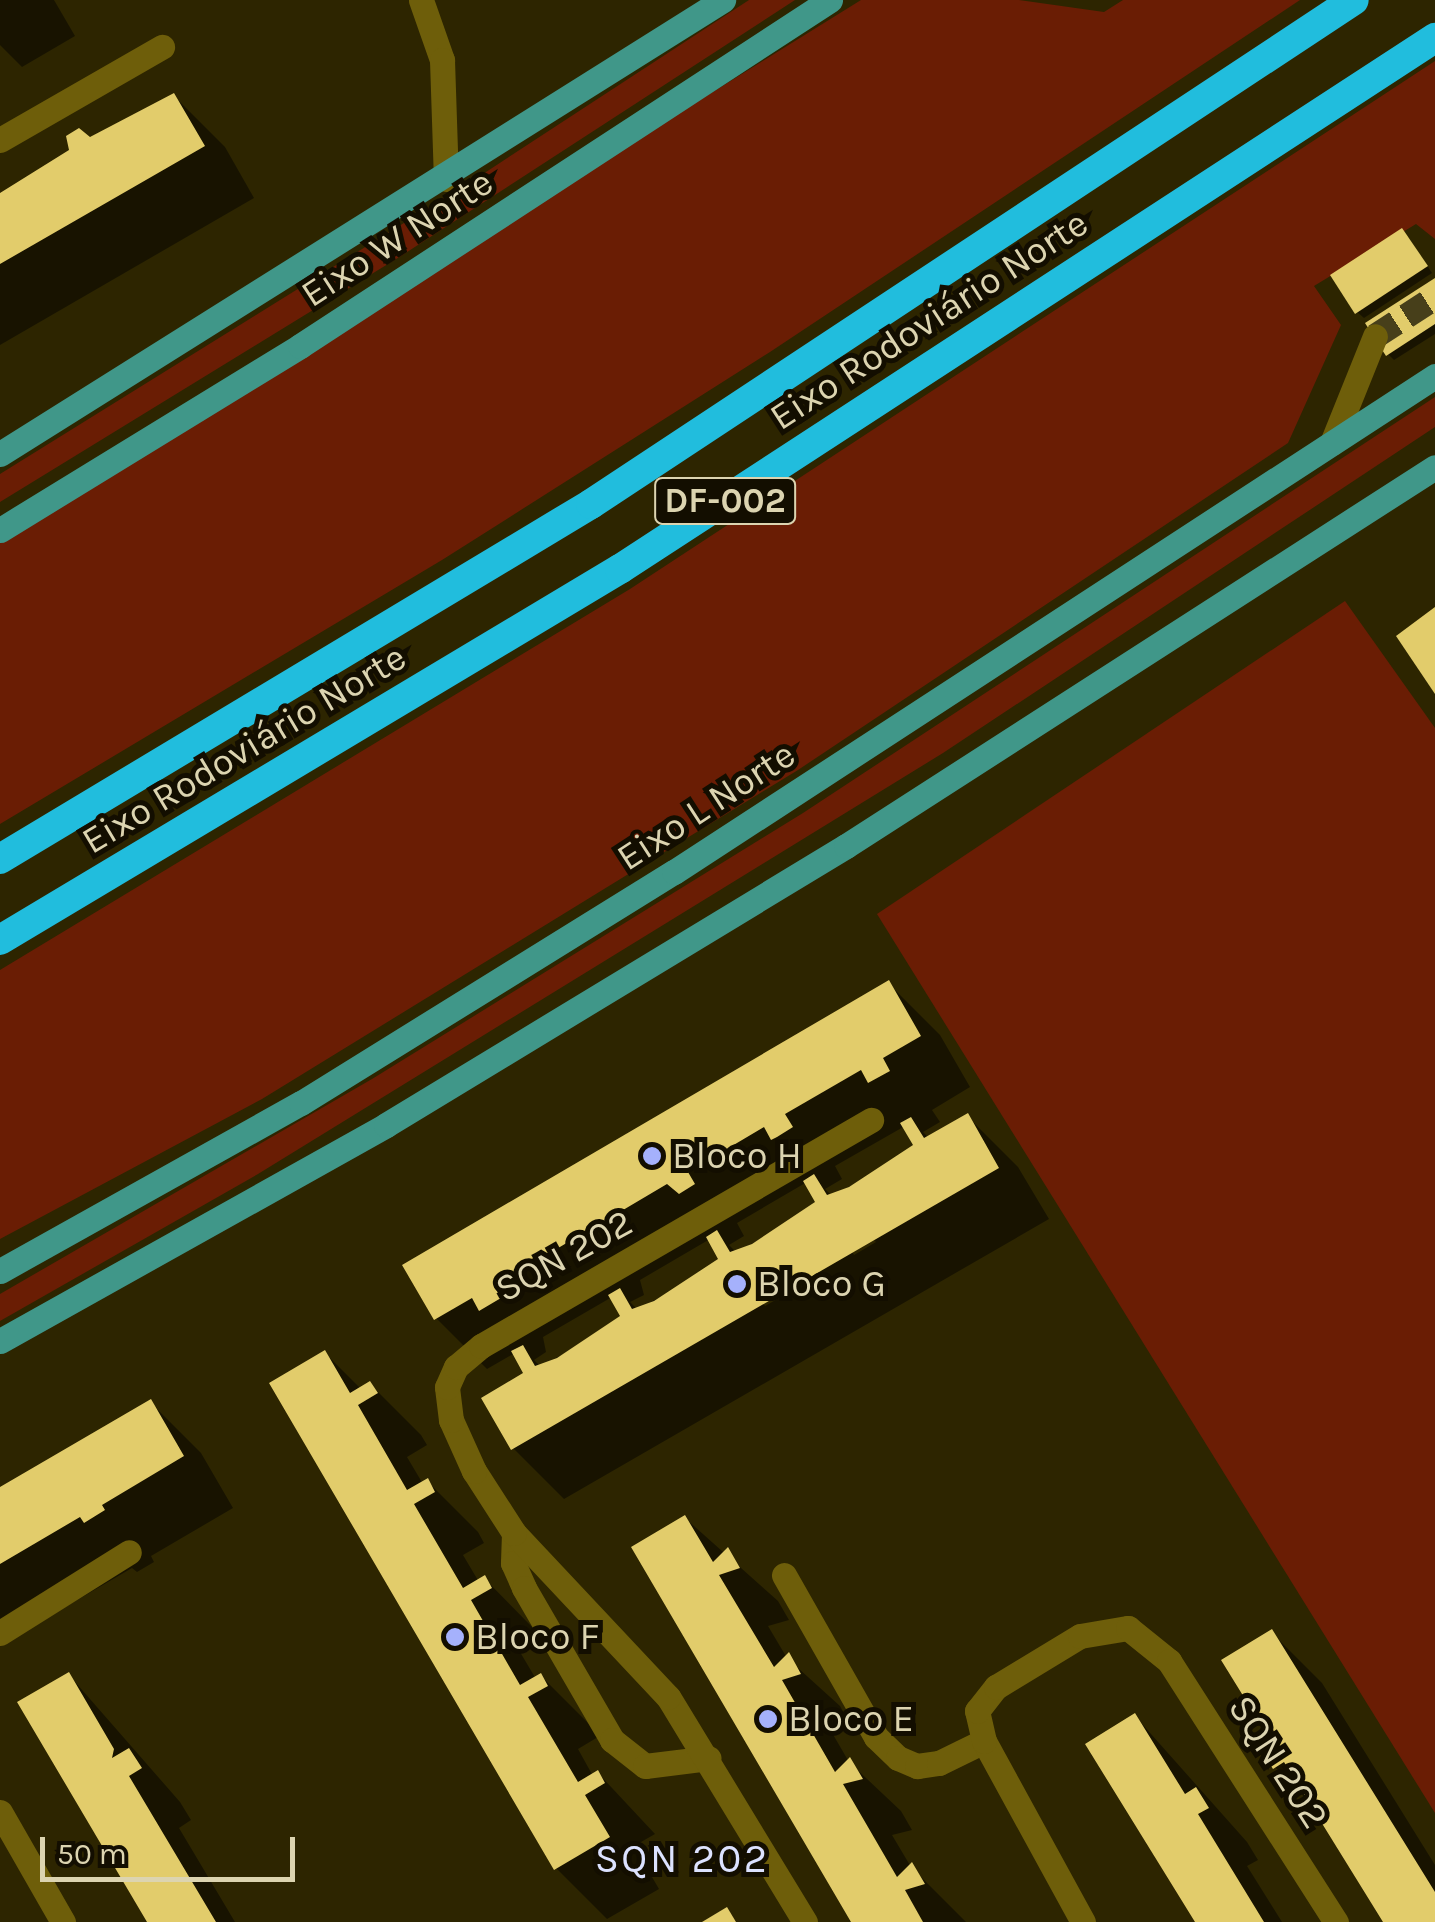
<!DOCTYPE html>
<meta charset="utf-8">
<style>
body{margin:0}
#map{position:relative;width:1435px;height:1922px;overflow:hidden;background:#2d2500;font-family:Karla,sans-serif}
div>[style]{position:absolute}
[style*='--x']{left:calc(var(--x)*1px);top:calc(var(--y)*1px);width:calc(var(--w)*1px);rotate:calc(var(--a)*1deg)}
.green>*{inset:0;background:#6a1d04}
.shadow>*{inset:0;background:#0007}
.building>*{inset:0;background:#e2cc6b}
.minor-tunnel>*{height:25px;margin-top:-12.5px;transform-origin:0;background:repeating-linear-gradient(90deg,#473f1a 0 25px,transparent 0 37px)}
.minor>*{height:25px;margin:-12.5px;padding:0 12.5px;transform-origin:12.5px;border-radius:12.5px;background:#6e5e0a}
.major>*{height:25px;margin:-12.5px;padding:0 12.5px;transform-origin:12.5px;border-radius:12.5px;background:#409789}
.highway>*{height:30px;margin:-15px;padding:0 15px;transform-origin:15px;border-radius:15px;background:#21bddd}
.dots>*{width:28px;height:28px;translate:-50% -50%;box-sizing:border-box;border:5px solid #130e00;border-radius:50%}
span{translate:-50% -50%;white-space:nowrap;text-align:center;line-height:1.15;-webkit-text-stroke:10px #130e00;paint-order:stroke}
.shield-label span{padding:2px 8px;background:#130e00;border:2px solid;border-radius:8px;-webkit-text-stroke-width:0}
.shield-label{font-size:35px;color:#dcd4b0;font-weight:700}
.street-label{font-size:38px;color:#dcd4b0}
.poi-label{font-size:38px;color:#dcd4b0}
.left{translate:0 -50%;text-align:left}
.neighbourhood-label{font-size:40px;color:#dce2ff;letter-spacing:2.5px}
.scale{position:absolute;left:40px;top:1837px;width:255px;height:45px;box-sizing:border-box;border:5px solid #dcd4b0;border-top:0;padding-left:12px;font-size:30px;line-height:35px;white-space:nowrap;color:#dcd4b0;-webkit-text-stroke:8px #130e00;paint-order:stroke}
</style>
<div id="map">
<div class="green">
<div style="clip-path:polygon(749px 0,795px 0,401px 256px,0 502px,0 474px,486px 172px)"></div>
<div style="clip-path:polygon(861px 0,1019px 0,1104px 12px,1123px 0,1300px 0,770px 352px,442px 560px,0 824px,0 534px)"></div>
<div style="clip-path:polygon(1435px 61px,1435px 239px,1416px 224px,1314px 286px,1341px 325px,1288px 443px,798px 770px,262px 1099px,0 1239px,0 970px,630px 589px)"></div>
<div style="clip-path:polygon(1435px 397px,1435px 427px,943px 753px,258px 1174px,0 1321px,0 1294px,372px 1079px,803px 813px)"></div>
<div style="clip-path:polygon(1345px 601px,1435px 728px,1435px 1813px,877px 914px)"></div>
</div>
<div class="shadow">
<div style="clip-path:polygon(0 0,54px 0,75px 36px,22px 67px,0 45px)"></div>
<div style="clip-path:polygon(174px 96px,225px 147px,254px 198px,0 345px,0 195px)"></div>
<div style="clip-path:polygon(1408px 237px,1432px 273px,1364px 318px,1357px 312px)"></div>
<div style="clip-path:polygon(1435px 281px,1435px 334px,1394px 360px,1388px 354px)"></div>
<div style="clip-path:polygon(evenodd,889px 984px,940px 1035px,970px 1087px,932px 1110px,940px 1122px,923px 1132px,929px 1138px,967px 1116px,1018px 1167px,1049px 1219px,564px 1499px,513px 1448px,527px 1374px,515px 1353px,487px 1369px,436px 1318px,889px 984px,905px 1126px,916px 1146px,896px 1162px,832px 1196px,825px 1189px,842px 1179px,835px 1166px,905px 1126px,889px 984px,807px 1182px,818px 1202px,799px 1219px,736px 1252px,729px 1245px,744px 1236px,737px 1223px,807px 1182px,889px 984px,872px 1238px,876px 1242px,854px 1255px,851px 1250px,872px 1238px,889px 984px,710px 1239px,722px 1259px,702px 1276px,637px 1309px,630px 1302px,644px 1295px,640px 1280px,710px 1239px,889px 984px,775px 1294px,779px 1298px,765px 1306px,762px 1301px,775px 1294px,889px 984px,612px 1297px,624px 1317px,605px 1333px,540px 1366px,534px 1360px,546px 1352px,543px 1337px,612px 1297px)"></div>
<div style="clip-path:polygon(325px 1353px,361px 1389px,370px 1384px,421px 1435px,427px 1445px,407px 1457px,423px 1484px,427px 1481px,478px 1532px,484px 1543px,463px 1555px,479px 1582px,484px 1578px,535px 1630px,541px 1640px,520px 1652px,536px 1679px,541px 1676px,592px 1727px,598px 1737px,578px 1749px,593px 1776px,598px 1773px,655px 1834px,634px 1846px,659px 1889px,607px 1919px,556px 1868px)"></div>
<div style="clip-path:polygon(150px 1402px,201px 1453px,233px 1508px,151px 1556px,154px 1562px,137px 1572px,132px 1568px,0 1645px,0 1490px)"></div>
<div style="clip-path:polygon(685px 1518px,778px 1601px,789px 1620px,768px 1626px,787px 1658px,840px 1706px,850px 1725px,831px 1731px,849px 1762px,901px 1811px,912px 1830px,892px 1835px,911px 1867px,966px 1922px,854px 1922px)"></div>
<div style="clip-path:polygon(1271px 1632px,1322px 1683px,1435px 1865px,1435px 1922px,1386px 1922px,1316px 1809px,1275px 1767px)"></div>
<div style="clip-path:polygon(69px 1675px,180px 1802px,191px 1820px,179px 1828px,235px 1922px,150px 1922px)"></div>
<div style="clip-path:polygon(1135px 1716px,1247px 1842px,1258px 1860px,1247px 1866px,1282px 1922px,1198px 1922px)"></div>
</div>
<div class="building">
<div style="clip-path:polygon(174px 93px,205px 146px,0 264px,0 193px,69px 150px,66px 136px,79px 128px,90px 137px)"></div>
<div style="clip-path:polygon(1402px 228px,1428px 266px,1355px 314px,1330px 275px)"></div>
<div style="clip-path:polygon(1435px 278px,1435px 324px,1386px 356px,1365px 323px)"></div>
<div style="clip-path:polygon(1435px 607px,1435px 694px,1396px 636px)"></div>
<div style="clip-path:polygon(889px 980px,921px 1036px,883px 1058px,890px 1071px,868px 1083px,861px 1070px,785px 1114px,793px 1127px,777px 1137px,771px 1140px,764px 1127px,688px 1172px,695px 1184px,679px 1194px,667px 1184px,591px 1229px,594px 1244px,577px 1253px,570px 1241px,494px 1286px,501px 1298px,479px 1311px,472px 1298px,434px 1320px,402px 1265px)"></div>
<div style="clip-path:polygon(968px 1113px,999px 1168px,511px 1450px,481px 1398px,523px 1373px,511px 1351px,523px 1345px,535px 1366px,557px 1358px,620px 1316px,608px 1295px,620px 1288px,632px 1309px,654px 1301px,718px 1259px,706px 1237px,717px 1230px,730px 1252px,752px 1244px,815px 1202px,803px 1181px,814px 1174px,827px 1195px,849px 1187px,913px 1145px,900px 1123px,911px 1117px,924px 1138px)"></div>
<div style="clip-path:polygon(325px 1350px,350px 1393px,370px 1381px,378px 1393px,358px 1405px,407px 1490px,428px 1478px,435px 1492px,414px 1504px,463px 1588px,485px 1575px,492px 1588px,471px 1600px,520px 1685px,541px 1673px,548px 1686px,528px 1697px,578px 1782px,598px 1770px,605px 1783px,585px 1795px,610px 1837px,554px 1870px,269px 1383px)"></div>
<div style="clip-path:polygon(151px 1399px,184px 1456px,102px 1505px,105px 1510px,84px 1523px,80px 1517px,0 1564px,0 1487px)"></div>
<div style="clip-path:polygon(685px 1515px,713px 1562px,728px 1547px,740px 1568px,719px 1575px,774px 1667px,789px 1652px,801px 1674px,782px 1680px,835px 1772px,850px 1757px,863px 1779px,843px 1784px,897px 1877px,912px 1862px,925px 1884px,905px 1890px,923px 1922px,851px 1922px,631px 1547px)"></div>
<div style="clip-path:polygon(1272px 1629px,1435px 1892px,1435px 1922px,1383px 1922px,1284px 1762px,1273px 1769px,1260px 1748px,1271px 1741px,1221px 1660px)"></div>
<div style="clip-path:polygon(69px 1672px,114px 1749px,112px 1758px,129px 1748px,142px 1768px,129px 1776px,216px 1922px,147px 1922px,17px 1702px)"></div>
<div style="clip-path:polygon(1135px 1713px,1185px 1794px,1196px 1787px,1209px 1808px,1198px 1814px,1264px 1922px,1195px 1922px,1085px 1744px)"></div>
<div style="clip-path:polygon(727px 1907px,736px 1922px,702px 1922px)"></div>
</div>
<div class="minor-tunnel">
<div style="--x:1375;--y:336;--w:72;--a:-33"></div>
</div>
<div class="minor">
<div style="--x:421;--y:0;--w:64;--a:70.7"></div>
<div style="--x:442;--y:60;--w:119;--a:88.1"></div>
<div style="--x:0;--y:140;--w:187;--a:-29.9"></div>
<div style="--x:1332;--y:443;--w:115;--a:-68.1"></div>
<div style="--x:514;--y:1533;--w:30;--a:92"></div>
<div style="--x:513;--y:1563;--w:27;--a:66"></div>
<div style="--x:524;--y:1588;--w:176;--a:59.9"></div>
<div style="--x:612;--y:1740;--w:42;--a:38.2"></div>
<div style="--x:645;--y:1766;--w:64;--a:-7.1"></div>
<div style="--x:784;--y:1575;--w:186;--a:60.4"></div>
<div style="--x:876;--y:1737;--w:30;--a:44"></div>
<div style="--x:898;--y:1758;--w:21;--a:23"></div>
<div style="--x:917;--y:1766;--w:22;--a:-8"></div>
<div style="--x:939;--y:1763;--w:50;--a:-26.1"></div>
<div style="--x:0;--y:1633;--w:152;--a:-32.1"></div>
<div style="--x:0;--y:1812;--w:127;--a:60.2"></div>
<div style="--x:805;--y:1922;--w:263;--a:-121.3"></div>
<div style="--x:668;--y:1697;--w:225;--a:-133.2"></div>
<div style="--x:514;--y:1533;--w:74;--a:-122.8"></div>
<div style="--x:474;--y:1471;--w:56;--a:-114.3"></div>
<div style="--x:451;--y:1420;--w:33;--a:-97"></div>
<div style="--x:447;--y:1387;--w:22;--a:-66"></div>
<div style="--x:456;--y:1367;--w:33;--a:-40"></div>
<div style="--x:481;--y:1346;--w:451;--a:-30.1"></div>
<div style="--x:1083;--y:1922;--w:206;--a:-118.7"></div>
<div style="--x:984;--y:1741;--w:31;--a:-103"></div>
<div style="--x:977;--y:1711;--w:31;--a:-52"></div>
<div style="--x:996;--y:1687;--w:98;--a:-31.3"></div>
<div style="--x:1080;--y:1636;--w:49;--a:-9.5"></div>
<div style="--x:1128;--y:1628;--w:53;--a:38.8"></div>
<div style="--x:1169;--y:1661;--w:310;--a:57.4"></div>
</div>
<div class="major">
<div style="--x:0;--y:454;--w:854;--a:-32.13"></div>
<div style="--x:0;--y:530;--w:352;--a:-31.5"></div>
<div style="--x:300;--y:346;--w:633;--a:-33.14"></div>
<div style="--x:0;--y:1271;--w:345;--a:-29.2"></div>
<div style="--x:301;--y:1103;--w:439;--a:-31.8"></div>
<div style="--x:674;--y:872;--w:908;--a:-33.1"></div>
<div style="--x:0;--y:1341;--w:442;--a:-29.2"></div>
<div style="--x:386;--y:1125;--w:538;--a:-31.24"></div>
<div style="--x:846;--y:846;--w:700;--a:-32.76"></div>
</div>
<div class="highway">
<div style="--x:0;--y:859;--w:689;--a:-30.99"></div>
<div style="--x:591;--y:504;--w:914;--a:-33.45"></div>
<div style="--x:0;--y:940;--w:723;--a:-30.9"></div>
<div style="--x:620;--y:569;--w:973;--a:-33.09"></div>
</div>
<div class="dots">
<div style="left:652px;top:1156px;background:#a5b1fc"></div>
<div style="left:737px;top:1284px;background:#a5b1fc"></div>
<div style="left:455px;top:1637px;background:#a5b1fc"></div>
<div style="left:768px;top:1719px;background:#a5b1fc"></div>
</div>
<div class="shield-label">
<span style="left:725px;top:501px">DF-002</span>
</div>
<div class="street-label">
<span style="left:397px;top:238px;rotate:-33deg">Eixo W Norte</span>
<span style="left:929px;top:320px;rotate:-33deg">Eixo Rodoviário Norte</span>
<span style="left:244px;top:749px;rotate:-31deg">Eixo Rodoviário Norte</span>
<span style="left:706px;top:806px;rotate:-33deg">Eixo L Norte</span>
<span style="left:564px;top:1256px;rotate:-29deg">SQN 202</span>
<span style="left:1278px;top:1762px;rotate:57deg">SQN 202</span>
</div>
<div class="poi-label">
<span class="left" style="left:672px;top:1156px">Bloco H</span>
<span class="left" style="left:757px;top:1284px">Bloco G</span>
<span class="left" style="left:475px;top:1637px">Bloco F</span>
<span class="left" style="left:788px;top:1719px">Bloco E</span>
</div>
<div class="neighbourhood-label">
<span style="left:682px;top:1859px">SQN 202</span>
</div>
<div class="scale">50 m</div>
</div>
